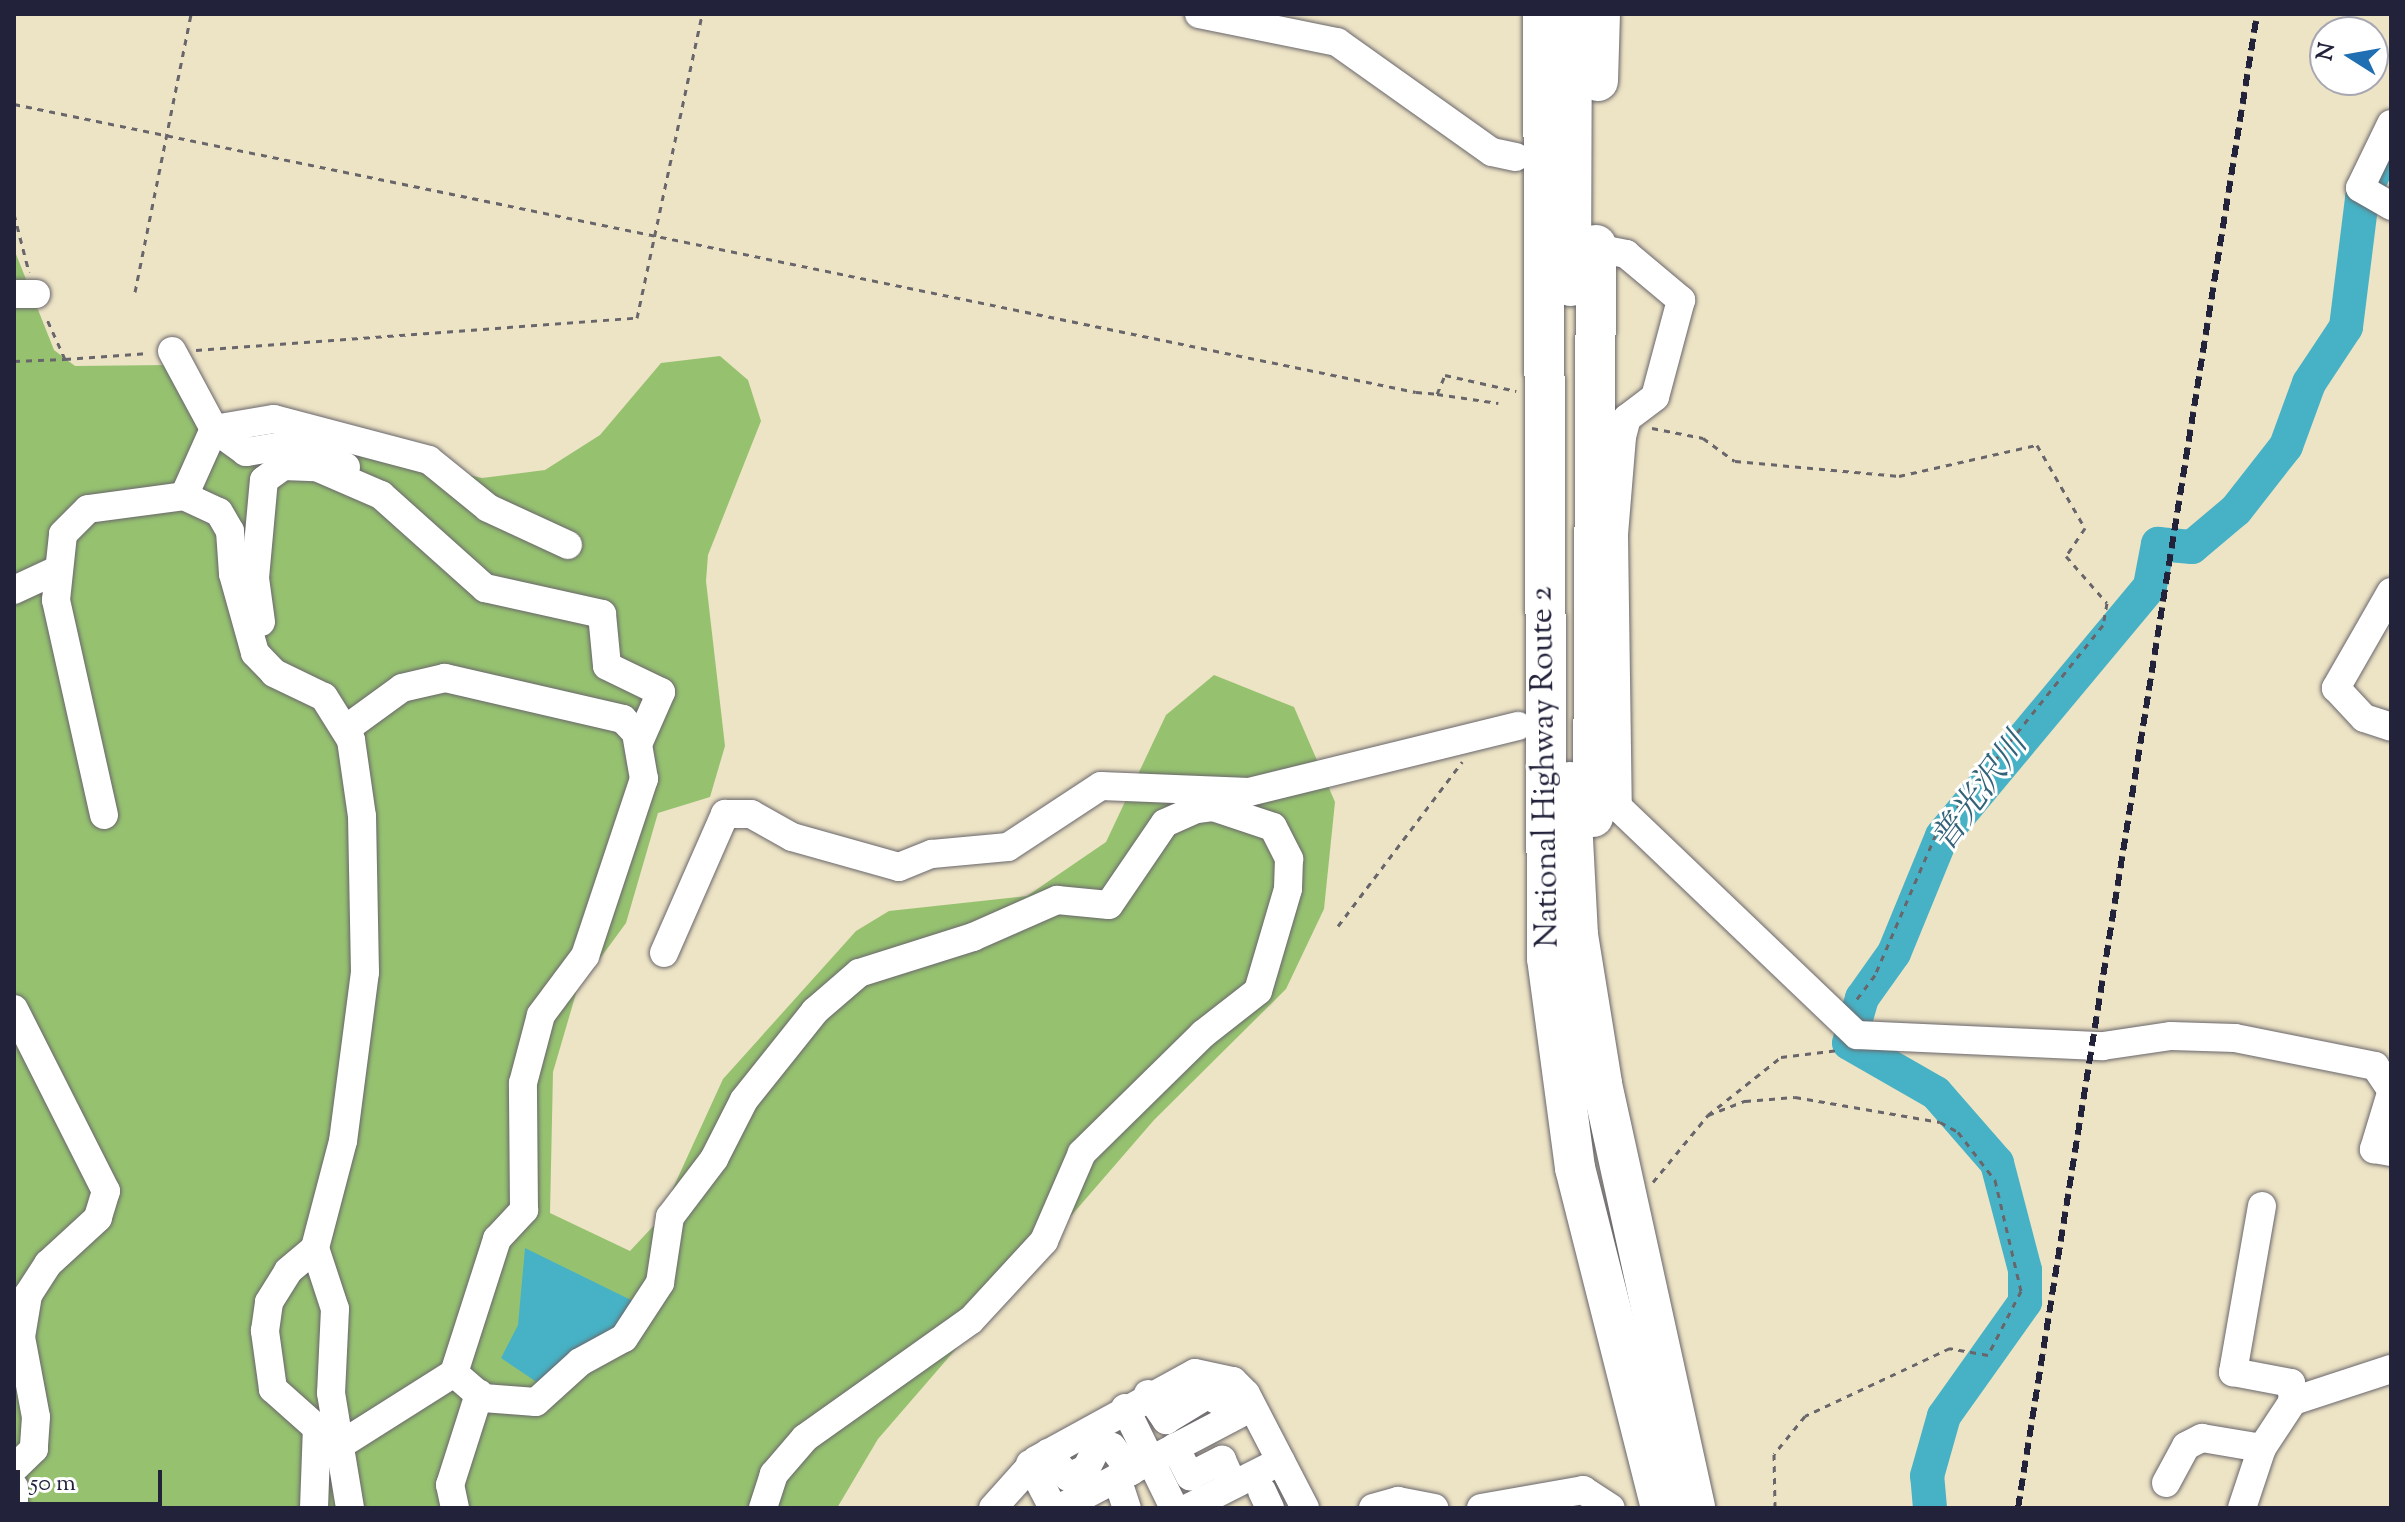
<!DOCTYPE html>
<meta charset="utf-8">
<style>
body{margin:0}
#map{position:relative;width:2405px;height:1522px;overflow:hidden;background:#ede3c5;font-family:"Sorts Mill Goudy","Noto Serif JP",serif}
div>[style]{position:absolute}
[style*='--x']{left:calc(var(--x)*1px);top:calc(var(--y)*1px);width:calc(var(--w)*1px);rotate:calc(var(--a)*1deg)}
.green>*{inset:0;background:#96c270}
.water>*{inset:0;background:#47b2c5}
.river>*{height:34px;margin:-17px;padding:0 17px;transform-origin:17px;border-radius:17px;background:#47b2c5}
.path>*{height:3px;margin-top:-1.5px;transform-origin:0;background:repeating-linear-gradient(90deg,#69666b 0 6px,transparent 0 12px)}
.roads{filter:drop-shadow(0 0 2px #69666b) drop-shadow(0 0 2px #69666b)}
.minor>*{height:28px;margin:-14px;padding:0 14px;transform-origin:14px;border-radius:14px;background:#fff}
.highway>*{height:40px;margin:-20px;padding:0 20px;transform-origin:20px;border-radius:20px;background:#fff}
.rail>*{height:6px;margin-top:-3px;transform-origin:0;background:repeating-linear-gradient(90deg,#22223b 0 12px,transparent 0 18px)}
span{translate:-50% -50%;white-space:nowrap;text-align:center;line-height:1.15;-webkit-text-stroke:6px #fff;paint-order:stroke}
.street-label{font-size:32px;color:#22223b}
.water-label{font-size:34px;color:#336379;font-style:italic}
.frame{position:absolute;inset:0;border:16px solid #22223b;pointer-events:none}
.north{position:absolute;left:2309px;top:16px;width:80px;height:80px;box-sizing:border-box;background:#fff;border:2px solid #a7a7b1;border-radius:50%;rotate:281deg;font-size:22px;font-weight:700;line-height:32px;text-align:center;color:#22223b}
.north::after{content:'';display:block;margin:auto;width:28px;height:36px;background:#1f6fb2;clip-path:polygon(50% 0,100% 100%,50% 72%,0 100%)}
.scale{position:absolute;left:16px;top:1470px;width:146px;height:36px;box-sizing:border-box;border:4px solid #22223b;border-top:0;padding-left:10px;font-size:24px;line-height:28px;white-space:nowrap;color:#22223b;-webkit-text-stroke:6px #fff;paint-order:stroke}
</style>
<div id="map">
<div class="green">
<div style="clip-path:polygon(14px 249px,54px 350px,75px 366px,167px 365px,210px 415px,482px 478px,545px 470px,600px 435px,661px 363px,720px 356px,748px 380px,761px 421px,708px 555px,706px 581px,725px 746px,710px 797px,658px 813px,626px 923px,577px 990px,553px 1072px,550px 1213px,630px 1251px,658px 1221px,723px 1079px,856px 931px,889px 911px,1027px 896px,1106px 842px,1166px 715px,1214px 675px,1294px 707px,1335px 802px,1324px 909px,1286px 989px,1154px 1120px,878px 1439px,837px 1508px,14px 1508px)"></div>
</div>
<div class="water">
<div style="clip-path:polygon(525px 1248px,635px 1302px,621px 1327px,541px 1385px,501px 1358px,518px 1325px)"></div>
</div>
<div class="river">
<div style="--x:1930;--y:1508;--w:32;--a:-95"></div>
<div style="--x:1927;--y:1476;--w:62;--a:-74.2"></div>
<div style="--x:1944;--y:1416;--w:140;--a:-54.6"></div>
<div style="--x:2025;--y:1302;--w:32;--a:-90"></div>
<div style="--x:2025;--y:1270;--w:111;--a:-104.7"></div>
<div style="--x:1997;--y:1163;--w:93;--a:-131.1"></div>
<div style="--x:1936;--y:1093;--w:100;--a:-150.1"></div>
<div style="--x:1849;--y:1043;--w:47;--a:-73.9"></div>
<div style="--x:1862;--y:998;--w:55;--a:-54.6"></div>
<div style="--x:1894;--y:953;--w:126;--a:-67.7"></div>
<div style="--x:1942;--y:836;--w:325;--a:-50.2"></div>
<div style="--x:2150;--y:586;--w:43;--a:-79.2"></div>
<div style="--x:2158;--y:544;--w:34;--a:5"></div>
<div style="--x:2192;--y:547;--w:57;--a:-40.1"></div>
<div style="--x:2236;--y:510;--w:81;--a:-52"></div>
<div style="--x:2286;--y:446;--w:67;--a:-69.9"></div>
<div style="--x:2309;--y:383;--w:67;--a:-56.5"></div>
<div style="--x:2346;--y:327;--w:130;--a:-82.9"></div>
<div style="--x:2362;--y:198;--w:40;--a:-65"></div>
</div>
<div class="path">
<div style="--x:14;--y:104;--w:1431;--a:11.61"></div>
<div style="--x:1416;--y:392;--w:21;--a:5"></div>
<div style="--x:1437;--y:394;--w:21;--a:-67"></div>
<div style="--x:1445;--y:375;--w:73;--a:12.7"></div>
<div style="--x:14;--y:214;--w:60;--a:75.5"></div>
<div style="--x:135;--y:292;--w:284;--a:-78.6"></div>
<div style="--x:196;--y:350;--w:442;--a:-4.2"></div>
<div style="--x:637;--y:318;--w:311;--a:-77.9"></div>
<div style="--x:65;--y:359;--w:84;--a:-4.1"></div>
<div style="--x:14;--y:361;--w:51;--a:-2.2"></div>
<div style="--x:65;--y:359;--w:46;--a:-114.3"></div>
<div style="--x:1437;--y:394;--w:62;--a:8.4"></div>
<div style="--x:1652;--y:428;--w:52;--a:11.1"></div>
<div style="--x:1703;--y:438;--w:39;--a:36"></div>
<div style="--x:1735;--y:461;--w:165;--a:5.2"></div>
<div style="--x:1899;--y:476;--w:141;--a:-12.7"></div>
<div style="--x:2037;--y:445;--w:96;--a:60"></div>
<div style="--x:2085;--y:528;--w:34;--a:124"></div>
<div style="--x:2066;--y:556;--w:62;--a:48.9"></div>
<div style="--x:2107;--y:603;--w:22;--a:100"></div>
<div style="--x:2103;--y:625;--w:268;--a:128.6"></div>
<div style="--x:1936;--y:834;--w:154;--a:113.4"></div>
<div style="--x:1875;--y:975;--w:34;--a:127"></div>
<div style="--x:1338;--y:926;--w:206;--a:-52.9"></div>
<div style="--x:1708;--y:1115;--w:93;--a:-38.5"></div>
<div style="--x:1781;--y:1057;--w:58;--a:-6.9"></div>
<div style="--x:1653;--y:1182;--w:87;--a:-50.6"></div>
<div style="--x:1708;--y:1115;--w:40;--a:-21"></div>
<div style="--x:1745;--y:1101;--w:50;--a:-4.6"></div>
<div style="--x:1795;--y:1097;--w:147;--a:9.8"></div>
<div style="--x:1940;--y:1122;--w:21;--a:29"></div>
<div style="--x:1958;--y:1132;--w:61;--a:52.4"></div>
<div style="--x:1995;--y:1180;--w:114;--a:76.8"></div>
<div style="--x:2021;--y:1291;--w:72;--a:117.3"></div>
<div style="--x:1988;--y:1355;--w:39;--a:-170"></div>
<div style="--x:1950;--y:1348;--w:160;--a:154.9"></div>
<div style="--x:1805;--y:1416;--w:49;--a:129.2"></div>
<div style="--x:1774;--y:1454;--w:54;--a:88.9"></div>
</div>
<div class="roads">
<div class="minor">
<div style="--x:1199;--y:14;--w:141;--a:11.5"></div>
<div style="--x:1337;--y:42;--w:190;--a:35.4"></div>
<div style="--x:1492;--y:152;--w:24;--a:12"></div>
<div style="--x:2391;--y:124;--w:71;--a:115.8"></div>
<div style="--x:2360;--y:188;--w:36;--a:30"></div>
<div style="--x:1596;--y:248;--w:31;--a:11"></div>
<div style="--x:1626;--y:254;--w:72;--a:39.9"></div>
<div style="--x:1681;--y:300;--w:100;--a:105"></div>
<div style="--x:1655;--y:397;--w:35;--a:143"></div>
<div style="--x:1627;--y:418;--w:20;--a:105"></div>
<div style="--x:1622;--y:437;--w:98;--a:94.7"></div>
<div style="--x:1614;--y:535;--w:272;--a:89.2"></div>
<div style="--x:1618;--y:807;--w:330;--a:43.7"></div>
<div style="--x:1857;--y:1035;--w:246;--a:2.6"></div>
<div style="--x:2103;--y:1046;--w:69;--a:-8.4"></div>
<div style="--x:2171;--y:1036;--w:64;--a:1.8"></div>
<div style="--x:2235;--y:1038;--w:143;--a:11.3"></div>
<div style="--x:2375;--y:1066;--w:29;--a:56"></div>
<div style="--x:14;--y:294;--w:22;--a:0"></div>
<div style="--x:172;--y:351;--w:89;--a:61.7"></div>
<div style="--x:214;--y:429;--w:73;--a:114.1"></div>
<div style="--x:346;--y:467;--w:52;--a:-152.4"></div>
<div style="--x:300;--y:443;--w:55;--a:170.5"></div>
<div style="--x:246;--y:452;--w:39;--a:-144"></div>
<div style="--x:214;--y:429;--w:61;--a:-9.5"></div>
<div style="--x:274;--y:419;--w:160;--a:14.8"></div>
<div style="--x:429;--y:460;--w:76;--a:39.1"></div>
<div style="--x:488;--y:508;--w:88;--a:24.8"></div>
<div style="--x:14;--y:590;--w:45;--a:-24.9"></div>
<div style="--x:2391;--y:592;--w:111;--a:119.8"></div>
<div style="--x:2336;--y:688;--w:41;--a:47"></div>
<div style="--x:2364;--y:718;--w:28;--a:18"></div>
<div style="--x:261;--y:622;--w:44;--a:-97.8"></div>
<div style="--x:255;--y:578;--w:98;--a:-84.8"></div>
<div style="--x:264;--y:480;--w:24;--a:-36"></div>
<div style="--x:283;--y:466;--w:33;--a:2"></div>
<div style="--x:316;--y:467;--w:71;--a:23.3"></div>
<div style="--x:381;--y:495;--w:140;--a:41.8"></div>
<div style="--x:485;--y:588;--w:120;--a:12.5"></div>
<div style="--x:602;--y:614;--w:52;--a:84.5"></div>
<div style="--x:607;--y:666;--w:60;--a:25.7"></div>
<div style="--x:661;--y:692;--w:55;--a:113.7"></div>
<div style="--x:104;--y:815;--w:220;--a:-102.6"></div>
<div style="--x:56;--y:600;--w:66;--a:-83.9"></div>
<div style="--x:63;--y:534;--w:35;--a:-45"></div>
<div style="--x:88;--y:509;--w:97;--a:-7.7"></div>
<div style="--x:184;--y:496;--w:38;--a:25"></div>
<div style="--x:219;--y:512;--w:22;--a:60"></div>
<div style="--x:230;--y:531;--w:43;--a:86"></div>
<div style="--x:233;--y:574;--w:82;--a:74.4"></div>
<div style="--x:255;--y:653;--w:28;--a:46"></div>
<div style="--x:274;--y:673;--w:55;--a:25.6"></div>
<div style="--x:324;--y:697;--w:51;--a:57.9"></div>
<div style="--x:351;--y:740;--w:77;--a:81.8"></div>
<div style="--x:362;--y:816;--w:156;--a:88.9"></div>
<div style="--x:365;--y:972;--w:170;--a:97.4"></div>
<div style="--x:343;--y:1141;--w:111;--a:104.7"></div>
<div style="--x:315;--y:1248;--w:64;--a:71.8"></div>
<div style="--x:335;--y:1309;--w:84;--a:92.7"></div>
<div style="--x:331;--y:1393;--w:117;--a:80.6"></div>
<div style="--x:664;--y:953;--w:152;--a:-66.3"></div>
<div style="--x:725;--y:814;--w:26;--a:0"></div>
<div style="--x:751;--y:814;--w:47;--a:29.3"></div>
<div style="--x:792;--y:837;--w:111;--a:15.7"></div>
<div style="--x:899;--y:867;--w:35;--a:-22"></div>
<div style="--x:932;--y:854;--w:76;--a:-5.3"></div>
<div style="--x:1008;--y:847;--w:111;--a:-33.3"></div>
<div style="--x:1101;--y:786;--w:148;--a:2.3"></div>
<div style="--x:1249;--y:792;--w:277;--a:-13.8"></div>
<div style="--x:14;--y:1009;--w:204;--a:63.2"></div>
<div style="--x:106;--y:1191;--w:28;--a:107"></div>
<div style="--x:98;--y:1218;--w:68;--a:137.4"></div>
<div style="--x:48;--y:1264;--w:37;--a:123"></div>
<div style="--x:28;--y:1295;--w:43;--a:99.5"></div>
<div style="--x:21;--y:1337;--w:81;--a:79.4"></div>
<div style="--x:36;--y:1417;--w:32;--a:94"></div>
<div style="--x:34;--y:1449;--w:28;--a:136"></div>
<div style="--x:2391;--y:1093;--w:59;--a:106.9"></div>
<div style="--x:2374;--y:1149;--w:17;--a:10"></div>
<div style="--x:2262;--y:1206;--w:169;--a:99.9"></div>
<div style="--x:2233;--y:1372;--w:59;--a:10.7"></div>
<div style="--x:2291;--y:1383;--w:18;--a:84"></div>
<div style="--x:454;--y:1373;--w:38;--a:41"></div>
<div style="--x:483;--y:1398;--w:53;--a:4.3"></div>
<div style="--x:536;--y:1402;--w:59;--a:-42.3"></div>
<div style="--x:580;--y:1362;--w:50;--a:-28.6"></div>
<div style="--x:624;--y:1338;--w:66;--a:-56.8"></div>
<div style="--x:660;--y:1283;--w:67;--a:-81.4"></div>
<div style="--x:670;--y:1217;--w:73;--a:-52.8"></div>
<div style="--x:714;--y:1159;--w:66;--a:-63"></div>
<div style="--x:744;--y:1100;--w:114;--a:-51.4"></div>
<div style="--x:815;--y:1011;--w:58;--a:-40.8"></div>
<div style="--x:859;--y:973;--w:120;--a:-17.5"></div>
<div style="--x:973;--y:937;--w:92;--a:-23.8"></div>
<div style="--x:1057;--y:900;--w:52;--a:5.5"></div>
<div style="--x:1109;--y:905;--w:99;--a:-55.7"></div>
<div style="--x:1165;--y:823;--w:35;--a:-24"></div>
<div style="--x:1197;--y:809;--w:16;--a:-7"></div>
<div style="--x:1213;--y:807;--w:63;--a:18.4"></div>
<div style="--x:1273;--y:827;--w:36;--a:63"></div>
<div style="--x:1289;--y:859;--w:30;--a:92"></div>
<div style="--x:1288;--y:889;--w:106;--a:106.4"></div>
<div style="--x:1258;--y:991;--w:70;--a:142"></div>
<div style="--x:1203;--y:1034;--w:170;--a:135.5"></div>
<div style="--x:1082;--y:1153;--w:96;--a:113.4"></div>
<div style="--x:1044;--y:1241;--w:108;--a:132.7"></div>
<div style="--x:971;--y:1320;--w:204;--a:144.6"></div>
<div style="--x:805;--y:1438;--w:48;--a:130.7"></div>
<div style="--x:774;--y:1474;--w:36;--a:108"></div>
<div style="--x:1148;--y:1394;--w:32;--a:55"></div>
<div style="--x:1166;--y:1420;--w:48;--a:-31.4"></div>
<div style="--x:1207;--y:1395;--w:18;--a:27"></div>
<div style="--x:1223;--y:1403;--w:17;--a:69"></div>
<div style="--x:1125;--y:1408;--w:111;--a:63.9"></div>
<div style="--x:337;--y:1447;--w:138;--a:-32.3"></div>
<div style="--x:454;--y:1373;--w:141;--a:-72.2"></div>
<div style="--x:497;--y:1239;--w:40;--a:-47"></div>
<div style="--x:524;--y:1210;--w:127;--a:-90.5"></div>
<div style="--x:523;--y:1083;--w:70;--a:-75.2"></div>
<div style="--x:541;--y:1015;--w:74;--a:-53.3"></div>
<div style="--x:585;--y:956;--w:187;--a:-71.6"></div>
<div style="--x:644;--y:779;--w:47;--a:-99.9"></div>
<div style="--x:636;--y:733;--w:19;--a:-133"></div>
<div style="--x:623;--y:719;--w:183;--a:-167"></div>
<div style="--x:445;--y:678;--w:44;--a:166.9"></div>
<div style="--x:402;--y:688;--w:68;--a:144"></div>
<div style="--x:1175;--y:1447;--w:33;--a:63"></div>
<div style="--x:1190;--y:1476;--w:36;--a:-27"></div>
<div style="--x:1222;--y:1460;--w:27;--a:66"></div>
<div style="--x:1048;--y:1453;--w:31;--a:50"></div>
<div style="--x:1068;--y:1477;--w:20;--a:-24"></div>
<div style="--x:1086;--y:1469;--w:25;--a:-63"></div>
<div style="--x:1097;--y:1447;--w:15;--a:0"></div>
<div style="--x:1112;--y:1447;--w:31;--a:52"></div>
<div style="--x:1030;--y:1464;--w:50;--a:62.4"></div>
<div style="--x:1117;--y:1478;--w:32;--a:72"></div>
<div style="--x:2166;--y:1483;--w:42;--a:-61.6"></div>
<div style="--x:2186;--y:1446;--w:18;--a:-27"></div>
<div style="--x:2202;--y:1438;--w:61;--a:9.5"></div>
<div style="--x:14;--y:1487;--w:14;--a:90"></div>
<div style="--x:1262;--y:1491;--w:19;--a:65"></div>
<div style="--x:314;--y:1508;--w:80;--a:-87.9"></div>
<div style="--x:317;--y:1428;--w:59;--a:-138.4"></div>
<div style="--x:273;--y:1389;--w:59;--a:-97.9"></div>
<div style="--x:265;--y:1331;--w:29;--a:-82"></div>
<div style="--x:269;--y:1302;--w:36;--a:-58"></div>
<div style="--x:288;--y:1271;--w:35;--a:-40"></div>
<div style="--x:455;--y:1508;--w:24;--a:-102"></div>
<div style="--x:450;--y:1485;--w:96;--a:-72.3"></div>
<div style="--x:993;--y:1508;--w:64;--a:-48.1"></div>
<div style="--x:1036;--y:1460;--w:181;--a:-28.7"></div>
<div style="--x:1195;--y:1373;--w:39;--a:12"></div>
<div style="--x:1233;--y:1381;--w:18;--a:45"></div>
<div style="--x:1246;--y:1394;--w:128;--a:62.6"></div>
<div style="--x:1060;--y:1508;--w:217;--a:-27.7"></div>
<div style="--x:1188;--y:1508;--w:104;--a:-26.8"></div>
<div style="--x:1373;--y:1508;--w:26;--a:-16"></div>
<div style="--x:1398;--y:1501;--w:37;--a:11"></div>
<div style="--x:1481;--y:1508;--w:104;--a:-10"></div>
<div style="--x:1583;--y:1490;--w:33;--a:33"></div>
<div style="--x:2242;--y:1508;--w:63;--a:-71.6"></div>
<div style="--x:2262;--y:1448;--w:56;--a:-56.6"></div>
<div style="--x:2293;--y:1401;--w:103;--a:-18.1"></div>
</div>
<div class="highway">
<div style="--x:1543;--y:14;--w:944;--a:89.76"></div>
<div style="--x:1547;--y:958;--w:212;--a:82.4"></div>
<div style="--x:1575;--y:1168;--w:351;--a:75.8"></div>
<div style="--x:1598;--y:81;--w:67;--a:-88.3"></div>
<div style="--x:1571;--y:286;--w:272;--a:-89.8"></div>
<div style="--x:1570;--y:782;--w:153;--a:87"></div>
<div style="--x:1578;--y:935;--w:151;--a:80.8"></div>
<div style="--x:1602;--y:1084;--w:434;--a:77.6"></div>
<div style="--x:1593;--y:817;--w:572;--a:-89.7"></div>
</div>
</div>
<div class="rail">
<div style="--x:2018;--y:1508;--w:1513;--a:-80.91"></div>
</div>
<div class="street-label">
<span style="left:1546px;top:767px;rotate:-91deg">National Highway Route 2</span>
</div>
<div class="water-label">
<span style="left:1981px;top:793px;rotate:-54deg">普光沢川</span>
</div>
<div class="frame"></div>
<div class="north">N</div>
<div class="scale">50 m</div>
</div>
